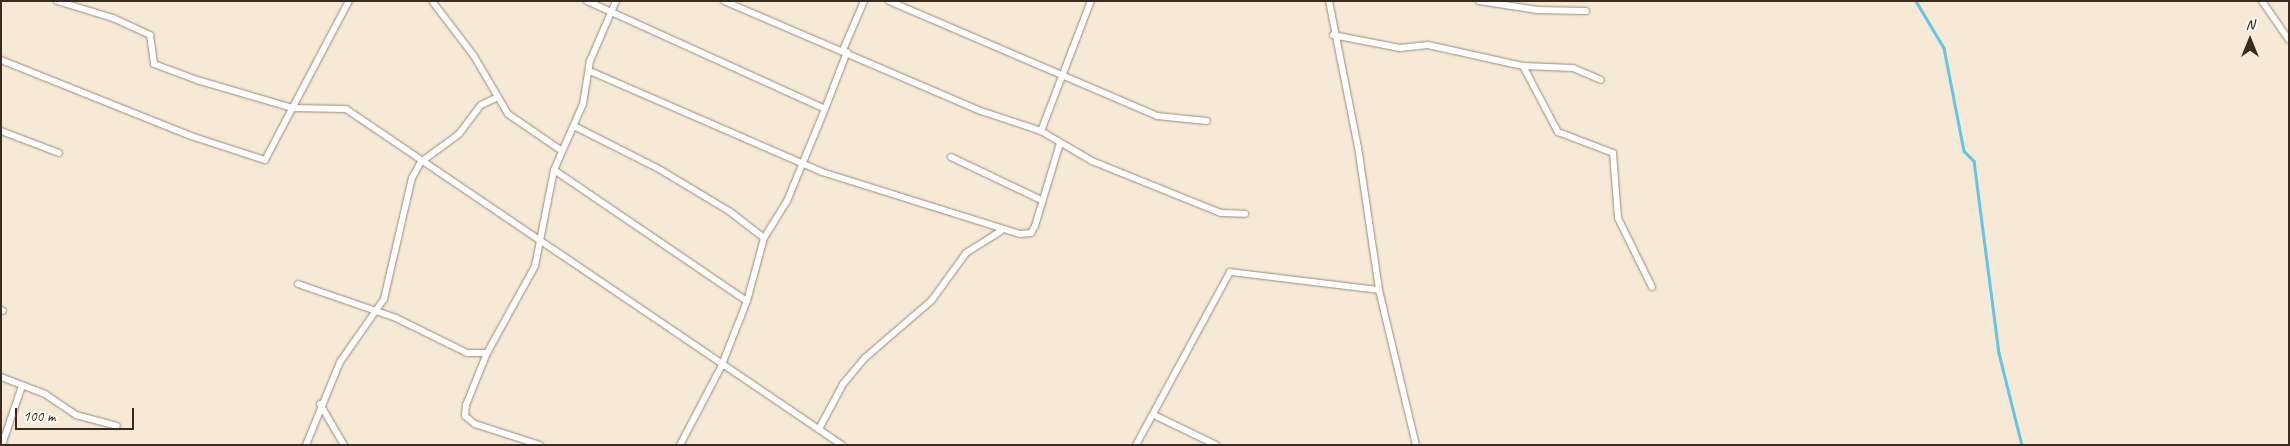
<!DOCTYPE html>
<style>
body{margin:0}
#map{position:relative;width:2290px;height:446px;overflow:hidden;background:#f6ead6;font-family:Caveat,sans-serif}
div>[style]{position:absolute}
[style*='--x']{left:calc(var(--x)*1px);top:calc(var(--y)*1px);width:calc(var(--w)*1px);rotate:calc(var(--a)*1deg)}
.stream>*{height:2.5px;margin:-1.25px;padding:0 1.25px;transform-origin:1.25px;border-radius:1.25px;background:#65c5e3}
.roads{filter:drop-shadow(0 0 1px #988a7a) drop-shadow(0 0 1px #988a7a)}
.street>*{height:6px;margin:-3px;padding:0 3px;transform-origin:3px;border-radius:3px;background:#fff}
span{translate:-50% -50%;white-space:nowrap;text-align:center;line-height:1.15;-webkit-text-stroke:5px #fdfcf7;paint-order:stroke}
.frame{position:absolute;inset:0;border:2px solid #3b2a1e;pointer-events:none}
.north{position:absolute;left:2225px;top:15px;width:50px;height:50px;-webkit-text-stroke:4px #fdfcf7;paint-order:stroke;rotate:0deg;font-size:14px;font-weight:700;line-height:20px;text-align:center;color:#3b2a1e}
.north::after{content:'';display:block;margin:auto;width:18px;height:22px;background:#3b2a1e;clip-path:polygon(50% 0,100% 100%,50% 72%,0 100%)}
.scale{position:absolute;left:15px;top:408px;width:119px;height:22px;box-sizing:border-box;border:2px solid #3b2a1e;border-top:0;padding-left:6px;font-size:15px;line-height:18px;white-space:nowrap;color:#3b2a1e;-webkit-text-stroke:4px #fdfcf7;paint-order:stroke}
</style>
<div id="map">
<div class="stream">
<div style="--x:1916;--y:1;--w:55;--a:59.2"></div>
<div style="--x:1944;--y:48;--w:105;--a:79"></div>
<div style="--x:1964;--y:151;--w:14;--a:45"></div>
<div style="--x:1974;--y:161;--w:194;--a:82.6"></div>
<div style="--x:1999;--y:353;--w:95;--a:76"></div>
</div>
<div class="roads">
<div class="street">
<div style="--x:57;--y:1;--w:59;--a:16.9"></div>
<div style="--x:113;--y:18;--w:41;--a:24.7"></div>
<div style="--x:150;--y:35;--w:29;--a:82"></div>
<div style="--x:154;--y:64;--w:46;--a:20.4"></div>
<div style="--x:197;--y:80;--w:100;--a:16.3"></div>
<div style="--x:293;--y:108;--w:53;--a:1.1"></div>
<div style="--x:346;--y:109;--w:599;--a:34.11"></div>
<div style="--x:432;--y:1;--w:69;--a:52.6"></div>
<div style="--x:474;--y:56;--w:67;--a:59.6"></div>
<div style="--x:508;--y:114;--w:65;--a:34.4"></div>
<div style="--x:587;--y:1;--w:261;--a:24.4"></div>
<div style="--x:825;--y:109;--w:100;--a:112.4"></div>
<div style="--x:787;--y:201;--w:44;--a:121.9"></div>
<div style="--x:764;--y:238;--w:65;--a:105.1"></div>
<div style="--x:747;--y:301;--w:71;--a:111.5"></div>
<div style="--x:721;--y:367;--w:88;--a:117.7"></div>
<div style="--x:724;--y:1;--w:280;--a:23.2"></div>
<div style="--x:981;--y:111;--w:63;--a:18.4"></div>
<div style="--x:1041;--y:131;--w:59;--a:30.5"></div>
<div style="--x:1092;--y:161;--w:139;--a:22"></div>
<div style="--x:1221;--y:213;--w:24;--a:2"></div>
<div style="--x:889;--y:1;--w:292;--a:23.2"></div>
<div style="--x:1157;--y:116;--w:50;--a:5.7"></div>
<div style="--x:1329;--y:1;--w:149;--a:78.8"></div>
<div style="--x:1358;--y:147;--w:145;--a:81.6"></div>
<div style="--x:1379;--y:290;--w:159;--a:76.6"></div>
<div style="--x:1479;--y:1;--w:59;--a:8.8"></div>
<div style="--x:1537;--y:10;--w:49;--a:1.2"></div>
<div style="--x:2262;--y:1;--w:47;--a:55.3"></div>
<div style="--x:1333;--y:35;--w:68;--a:11"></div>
<div style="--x:1400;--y:48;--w:28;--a:-6"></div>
<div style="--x:1428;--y:45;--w:97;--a:12.5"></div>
<div style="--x:1523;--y:66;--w:50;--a:2.3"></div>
<div style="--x:1573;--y:68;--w:30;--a:23"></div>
<div style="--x:843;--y:50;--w:53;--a:-66.8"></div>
<div style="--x:1;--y:60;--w:205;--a:21.8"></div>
<div style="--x:191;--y:136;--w:78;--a:18"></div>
<div style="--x:265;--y:160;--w:180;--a:-62.2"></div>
<div style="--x:1523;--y:66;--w:75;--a:62.1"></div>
<div style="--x:1558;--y:132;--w:59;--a:20.9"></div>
<div style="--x:1613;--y:153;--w:65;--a:85.6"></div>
<div style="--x:1618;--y:218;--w:77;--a:63.8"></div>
<div style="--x:592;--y:72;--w:251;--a:23.5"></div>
<div style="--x:822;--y:172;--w:207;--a:17.4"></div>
<div style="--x:1020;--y:234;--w:11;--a:-5"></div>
<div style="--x:1031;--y:233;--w:8;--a:-60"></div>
<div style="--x:1035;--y:226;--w:87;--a:-73.2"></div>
<div style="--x:825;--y:109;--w:61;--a:-68.9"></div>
<div style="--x:574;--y:126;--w:95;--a:26.8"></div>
<div style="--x:659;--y:169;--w:82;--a:31"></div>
<div style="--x:729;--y:211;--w:44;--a:37.6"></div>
<div style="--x:1;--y:131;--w:62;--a:20.8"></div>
<div style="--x:1041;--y:131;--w:139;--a:-69"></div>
<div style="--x:951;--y:157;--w:100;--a:25.5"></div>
<div style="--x:554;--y:170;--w:233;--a:34.2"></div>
<div style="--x:298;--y:284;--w:104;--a:19.1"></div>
<div style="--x:396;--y:318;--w:79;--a:26.2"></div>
<div style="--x:467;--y:353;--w:20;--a:0"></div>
<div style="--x:1;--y:310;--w:2;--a:27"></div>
<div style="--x:1;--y:377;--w:47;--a:21.1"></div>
<div style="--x:45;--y:394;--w:37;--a:34"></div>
<div style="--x:76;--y:415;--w:42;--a:15"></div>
<div style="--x:320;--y:404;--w:48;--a:59.7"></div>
<div style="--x:1154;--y:415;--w:69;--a:25.8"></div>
<div style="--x:819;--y:429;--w:51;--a:-61.9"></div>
<div style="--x:843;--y:384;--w:35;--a:-50"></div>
<div style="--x:866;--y:357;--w:87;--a:-40.8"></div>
<div style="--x:932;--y:300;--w:58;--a:-54.1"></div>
<div style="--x:966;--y:253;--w:41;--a:-32.2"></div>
<div style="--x:2;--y:445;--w:62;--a:-71.3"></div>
<div style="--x:306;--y:445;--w:90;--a:-67.7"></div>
<div style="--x:340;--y:362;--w:77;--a:-55.1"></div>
<div style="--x:384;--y:299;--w:124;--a:-77"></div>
<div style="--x:412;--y:178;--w:18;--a:-61"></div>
<div style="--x:421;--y:162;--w:47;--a:-36.4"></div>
<div style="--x:459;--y:134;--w:36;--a:-53"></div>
<div style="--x:481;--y:105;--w:17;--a:-25"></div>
<div style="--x:540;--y:445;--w:68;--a:-162.1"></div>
<div style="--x:475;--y:424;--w:13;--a:-141"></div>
<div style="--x:465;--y:416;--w:11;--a:-85"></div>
<div style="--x:466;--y:405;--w:56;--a:-68"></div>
<div style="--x:487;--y:353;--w:99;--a:-61.1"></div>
<div style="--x:535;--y:266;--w:98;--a:-78.8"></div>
<div style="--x:554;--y:170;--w:72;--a:-66.3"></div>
<div style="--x:583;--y:104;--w:44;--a:-80.8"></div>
<div style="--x:590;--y:61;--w:65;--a:-66.6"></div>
<div style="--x:1136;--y:445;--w:197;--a:-61.5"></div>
<div style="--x:1230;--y:272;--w:150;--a:6.9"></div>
</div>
</div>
<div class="frame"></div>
<div class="north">N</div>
<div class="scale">100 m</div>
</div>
